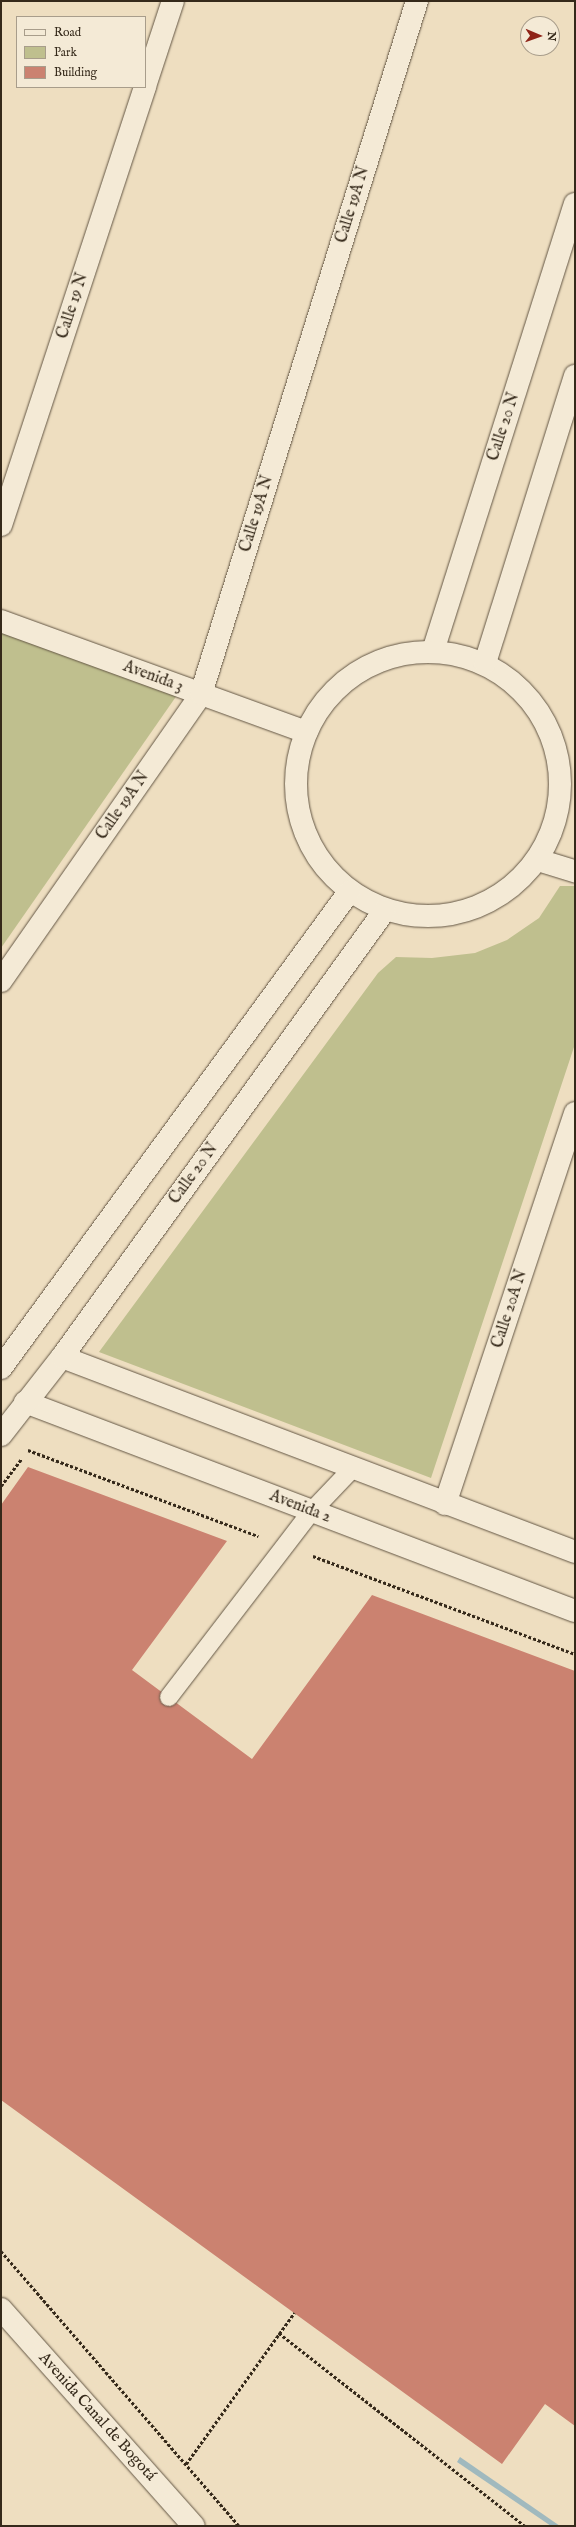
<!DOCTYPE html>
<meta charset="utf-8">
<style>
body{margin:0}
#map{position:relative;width:576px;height:2527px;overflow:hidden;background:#eedec0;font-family:"IM FELL English",serif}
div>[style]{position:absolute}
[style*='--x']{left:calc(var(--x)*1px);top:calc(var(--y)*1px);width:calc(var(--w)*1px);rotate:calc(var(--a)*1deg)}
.green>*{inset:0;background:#bfbf8e}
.water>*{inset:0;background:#a0b9be}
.building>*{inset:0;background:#cb8270}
.path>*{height:2.5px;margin-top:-1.25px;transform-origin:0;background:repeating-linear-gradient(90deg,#35291a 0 3px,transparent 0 5px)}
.roads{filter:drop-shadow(0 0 1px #635644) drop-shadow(0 0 1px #635644)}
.lane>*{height:18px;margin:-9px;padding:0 9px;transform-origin:9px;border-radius:9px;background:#f4ead6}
.street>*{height:22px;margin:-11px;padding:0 11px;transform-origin:11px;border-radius:11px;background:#f4ead6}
.street>.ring{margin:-11px;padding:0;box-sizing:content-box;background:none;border:22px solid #f4ead6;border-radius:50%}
.secondary>*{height:22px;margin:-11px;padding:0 11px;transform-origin:11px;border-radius:11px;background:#f4ead6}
span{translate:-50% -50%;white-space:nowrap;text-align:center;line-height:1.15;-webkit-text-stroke:3px #f4ead6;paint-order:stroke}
.street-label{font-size:16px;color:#35291a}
.frame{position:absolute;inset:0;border:2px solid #35291a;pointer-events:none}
.legend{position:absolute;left:16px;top:16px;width:130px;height:72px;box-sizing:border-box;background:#f4ead6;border:1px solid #a89d8b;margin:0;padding:5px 7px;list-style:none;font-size:12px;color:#35291a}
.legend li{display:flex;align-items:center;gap:8px;height:20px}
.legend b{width:20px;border:1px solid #a89d8b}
.north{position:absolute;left:520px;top:16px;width:40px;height:40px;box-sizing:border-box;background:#f4ead6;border:1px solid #a89d8b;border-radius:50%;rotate:92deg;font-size:11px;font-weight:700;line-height:16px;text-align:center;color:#35291a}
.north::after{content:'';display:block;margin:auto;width:14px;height:18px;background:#8f2418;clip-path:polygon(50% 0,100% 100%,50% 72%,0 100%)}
</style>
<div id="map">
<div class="green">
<div style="clip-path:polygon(1px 632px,182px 688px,1px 948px)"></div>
<div style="clip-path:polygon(560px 886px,575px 886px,575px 1044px,431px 1478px,99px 1352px,378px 973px,396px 957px,432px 958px,475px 953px,507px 940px,539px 918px)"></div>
</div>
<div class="water">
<div style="clip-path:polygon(460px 2457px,560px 2526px,551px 2526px,457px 2462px)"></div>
</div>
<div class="building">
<div style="clip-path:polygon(28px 1467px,227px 1541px,132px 1670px,252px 1759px,372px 1595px,575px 1671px,575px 2426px,545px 2404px,502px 2464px,1px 2100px,1px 1505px)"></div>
</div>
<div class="path">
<div style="--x:28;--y:1450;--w:246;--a:20.5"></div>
<div style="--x:1;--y:1486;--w:34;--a:-53"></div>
<div style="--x:313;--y:1556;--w:280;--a:20.5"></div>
<div style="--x:1;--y:2251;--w:364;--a:49.1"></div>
<div style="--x:279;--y:2333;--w:313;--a:38.1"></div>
<div style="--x:186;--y:2464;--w:186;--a:-54.4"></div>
</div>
<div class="roads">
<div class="lane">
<div style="--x:169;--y:1697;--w:233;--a:-52.5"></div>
<div style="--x:311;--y:1512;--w:59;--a:-46.4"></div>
</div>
<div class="street">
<div style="--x:145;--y:86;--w:89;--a:-71.8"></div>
<div style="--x:1;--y:525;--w:461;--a:-71.8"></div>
<div style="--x:1;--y:621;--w:325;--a:20"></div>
<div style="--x:433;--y:651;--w:469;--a:-72.4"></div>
<div class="ring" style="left:296px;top:652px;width:242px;height:242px"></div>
<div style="--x:485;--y:663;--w:301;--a:-72.6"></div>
<div style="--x:538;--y:860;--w:39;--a:17"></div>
<div style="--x:1;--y:981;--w:350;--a:-55.1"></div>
<div style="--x:201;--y:694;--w:726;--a:-72.69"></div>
<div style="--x:445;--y:1504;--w:412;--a:-71.6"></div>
</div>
<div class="secondary">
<div style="--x:62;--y:1357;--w:549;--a:20.81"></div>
<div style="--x:1;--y:1368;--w:590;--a:-53.83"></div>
<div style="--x:25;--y:1402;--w:588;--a:20.81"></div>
<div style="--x:1;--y:1435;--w:99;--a:-52"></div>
<div style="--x:62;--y:1357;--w:551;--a:-54.15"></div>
<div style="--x:1;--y:2309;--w:290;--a:48.4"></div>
</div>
</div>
<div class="street-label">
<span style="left:353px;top:205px;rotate:-73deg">Calle 19A N</span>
<span style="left:73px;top:306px;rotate:-72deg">Calle 19 N</span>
<span style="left:504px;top:427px;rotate:-72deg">Calle 20 N</span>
<span style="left:257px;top:514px;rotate:-73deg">Calle 19A N</span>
<span style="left:153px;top:677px;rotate:20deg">Avenida 3</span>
<span style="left:123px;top:806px;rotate:-55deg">Calle 19A N</span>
<span style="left:194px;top:1174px;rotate:-54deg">Calle 20 N</span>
<span style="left:510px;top:1309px;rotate:-72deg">Calle 20A N</span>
<span style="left:300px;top:1507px;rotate:21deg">Avenida 2</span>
<span style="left:97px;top:2417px;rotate:48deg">Avenida Canal de Bogotá</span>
</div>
<div class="frame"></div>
<ul class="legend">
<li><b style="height:5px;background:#f4ead6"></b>Road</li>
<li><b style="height:11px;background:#bfbf8e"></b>Park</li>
<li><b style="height:11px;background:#cb8270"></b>Building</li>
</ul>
<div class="north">N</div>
</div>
